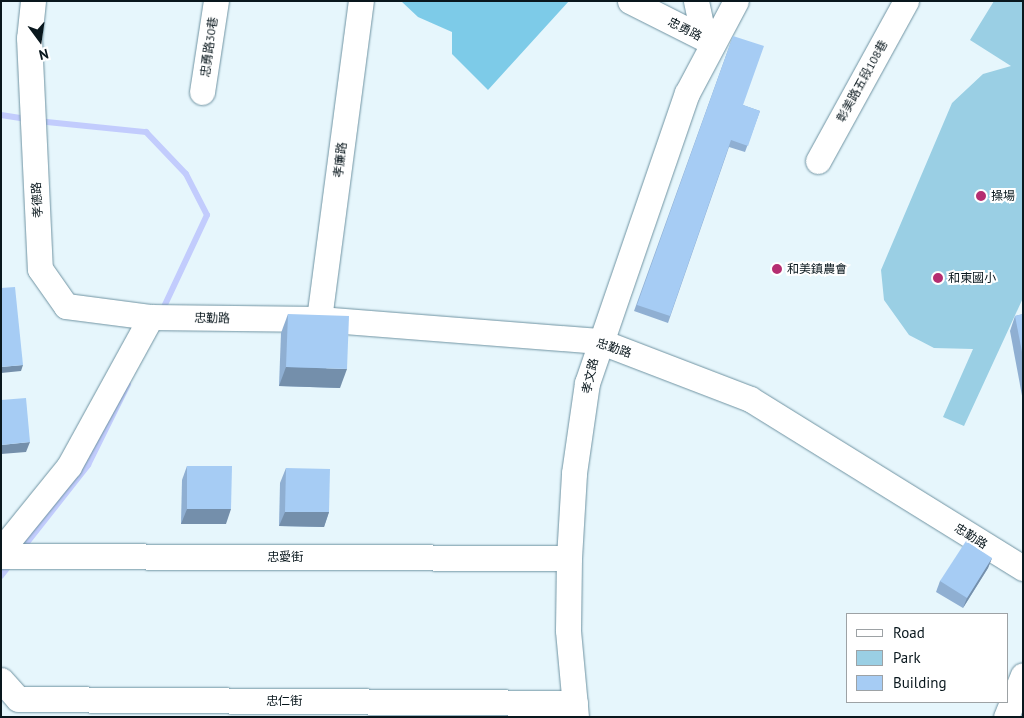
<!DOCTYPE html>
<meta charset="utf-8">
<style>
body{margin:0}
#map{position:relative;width:1024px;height:718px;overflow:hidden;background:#e6f6fc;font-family:"PT Sans","Noto Sans TC",sans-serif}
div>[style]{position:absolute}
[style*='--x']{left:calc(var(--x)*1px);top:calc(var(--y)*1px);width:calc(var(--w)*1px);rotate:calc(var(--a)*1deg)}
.green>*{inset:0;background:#9acfe4}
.forest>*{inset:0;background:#7dcbe8}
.stream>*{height:6px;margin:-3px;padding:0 3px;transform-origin:3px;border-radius:3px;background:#c2ccfd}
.roads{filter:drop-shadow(0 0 1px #6f93a2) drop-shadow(0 0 1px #6f93a2)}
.minor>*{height:25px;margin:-12.5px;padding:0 12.5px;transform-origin:12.5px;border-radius:12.5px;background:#fff}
.wall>*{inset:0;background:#8fafd2}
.shaded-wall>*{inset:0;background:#748fab}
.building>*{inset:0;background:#a6ccf4}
.dots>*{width:14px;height:14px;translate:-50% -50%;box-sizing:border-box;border:2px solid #fff;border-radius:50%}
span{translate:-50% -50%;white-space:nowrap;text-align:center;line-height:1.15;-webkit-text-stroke:4px #fff;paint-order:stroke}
.street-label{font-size:12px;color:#09171d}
.poi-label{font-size:12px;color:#09171d}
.left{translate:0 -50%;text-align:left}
.frame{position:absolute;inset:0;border:2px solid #09171d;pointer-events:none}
.legend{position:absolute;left:846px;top:613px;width:162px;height:90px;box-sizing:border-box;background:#fff;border:1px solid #9da2a5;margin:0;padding:6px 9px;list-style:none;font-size:15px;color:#09171d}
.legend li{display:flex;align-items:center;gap:10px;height:25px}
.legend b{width:25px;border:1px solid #9da2a5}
.north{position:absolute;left:15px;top:15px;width:50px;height:50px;-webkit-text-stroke:4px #fff;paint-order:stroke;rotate:166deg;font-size:14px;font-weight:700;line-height:20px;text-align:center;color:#09171d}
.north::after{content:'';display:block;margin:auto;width:18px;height:22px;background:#09171d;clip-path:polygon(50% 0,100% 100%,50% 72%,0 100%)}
</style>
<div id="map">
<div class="green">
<div style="clip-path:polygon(994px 1px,1023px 1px,1023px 298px,964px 426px,943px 417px,973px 349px,934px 348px,909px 335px,884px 300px,881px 270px,952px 103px,983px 74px,1011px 66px,970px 40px)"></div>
</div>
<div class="forest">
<div style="clip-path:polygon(401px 1px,569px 1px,488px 90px,452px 54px,452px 32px,418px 17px)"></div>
</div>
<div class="stream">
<div style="--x:1;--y:115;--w:26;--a:9"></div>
<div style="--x:37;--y:121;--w:110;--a:5.8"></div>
<div style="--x:146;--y:132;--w:58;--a:46.4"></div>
<div style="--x:186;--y:174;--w:46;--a:62.9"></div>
<div style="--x:207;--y:215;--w:106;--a:115.1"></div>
<div style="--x:22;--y:549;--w:107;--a:-51.8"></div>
<div style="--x:88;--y:465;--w:90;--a:-63.7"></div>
<div style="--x:1;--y:576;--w:16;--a:-52"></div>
</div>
<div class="roads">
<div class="minor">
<div style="--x:33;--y:1;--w:37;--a:96"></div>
<div style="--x:29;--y:38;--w:231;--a:87.3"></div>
<div style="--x:40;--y:269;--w:45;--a:54.9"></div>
<div style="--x:66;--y:306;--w:86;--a:7.4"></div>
<div style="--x:151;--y:317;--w:168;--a:0.7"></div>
<div style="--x:319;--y:319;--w:281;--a:4.5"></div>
<div style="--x:599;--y:341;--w:162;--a:21"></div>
<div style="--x:750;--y:399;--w:321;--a:31.8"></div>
<div style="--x:630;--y:1;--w:93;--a:26.8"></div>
<div style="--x:696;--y:1;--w:24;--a:78"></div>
<div style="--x:701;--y:24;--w:22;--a:58"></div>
<div style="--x:202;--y:92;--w:92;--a:-81.3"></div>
<div style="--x:818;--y:161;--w:183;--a:-61.2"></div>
<div style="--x:319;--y:319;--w:321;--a:-82.5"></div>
<div style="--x:1;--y:550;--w:108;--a:-51"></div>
<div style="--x:69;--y:466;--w:170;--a:-61.2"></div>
<div style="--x:1;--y:556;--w:568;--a:0.2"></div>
<div style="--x:1;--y:680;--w:25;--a:48"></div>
<div style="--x:18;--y:699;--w:557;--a:0.41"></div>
<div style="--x:576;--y:717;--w:87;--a:-95.3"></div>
<div style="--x:568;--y:630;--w:72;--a:-89.2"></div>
<div style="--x:569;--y:558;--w:85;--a:-86.6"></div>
<div style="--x:574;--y:473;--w:91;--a:-81.8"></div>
<div style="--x:587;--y:383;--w:307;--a:-71"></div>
<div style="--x:687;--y:93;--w:104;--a:-62"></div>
<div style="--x:1006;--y:717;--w:45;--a:-68"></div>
</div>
</div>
<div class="wall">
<div style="clip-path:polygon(733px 36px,743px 105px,760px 111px,745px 152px,729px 147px,668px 323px,634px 311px)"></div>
<div style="clip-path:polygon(288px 314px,340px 388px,279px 386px,281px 333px)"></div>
<div style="clip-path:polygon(1023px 314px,1023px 401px,1010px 331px,1015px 316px)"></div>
<div style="clip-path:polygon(187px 466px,226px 524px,181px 524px,182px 480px)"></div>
<div style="clip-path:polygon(286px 468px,329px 512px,324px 527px,279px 526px,280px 483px)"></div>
<div style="clip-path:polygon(992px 558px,988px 568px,963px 608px,936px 592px,940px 581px)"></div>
</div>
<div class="shaded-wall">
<div style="clip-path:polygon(23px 365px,21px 371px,1px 373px,1px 367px)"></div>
<div style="clip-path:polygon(286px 367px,347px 369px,340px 388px,279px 386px)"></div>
<div style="clip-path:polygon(30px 442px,26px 452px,1px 454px,1px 445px)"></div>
<div style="clip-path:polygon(187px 509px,231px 509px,226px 524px,181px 524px)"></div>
<div style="clip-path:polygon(285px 512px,329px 512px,324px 527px,279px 526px)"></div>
<div style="clip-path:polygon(992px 558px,988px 568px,963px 608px,967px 598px)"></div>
</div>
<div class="building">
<div style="clip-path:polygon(733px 36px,764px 46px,743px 105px,760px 111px,748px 146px,731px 140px,670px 316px,637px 305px)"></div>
<div style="clip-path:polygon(15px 287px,23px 365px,1px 367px,1px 288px)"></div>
<div style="clip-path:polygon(288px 314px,349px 316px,347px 369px,286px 367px)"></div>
<div style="clip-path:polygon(1023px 314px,1023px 357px,1015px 316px)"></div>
<div style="clip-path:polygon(26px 398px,30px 442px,1px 445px,1px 400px)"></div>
<div style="clip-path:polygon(187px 466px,232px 466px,231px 509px,187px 509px)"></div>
<div style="clip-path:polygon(286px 468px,330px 469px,329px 512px,285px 512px)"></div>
<div style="clip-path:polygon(966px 541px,992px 558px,967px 598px,940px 581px)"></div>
</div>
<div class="dots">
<div style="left:981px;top:196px;background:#b52e71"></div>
<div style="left:777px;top:269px;background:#b52e71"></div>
<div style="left:938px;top:278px;background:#b52e71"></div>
</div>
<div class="street-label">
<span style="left:685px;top:29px;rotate:27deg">忠勇路</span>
<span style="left:209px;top:47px;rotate:-82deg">忠勇路30巷</span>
<span style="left:862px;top:81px;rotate:-61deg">彰美路五段108巷</span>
<span style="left:340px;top:160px;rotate:-83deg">孝廉路</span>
<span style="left:37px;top:200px;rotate:-93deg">孝德路</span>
<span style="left:212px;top:318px;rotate:1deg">忠勤路</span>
<span style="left:614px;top:348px;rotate:18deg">忠勤路</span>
<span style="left:590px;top:376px;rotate:-77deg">孝文路</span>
<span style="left:971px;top:536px;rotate:32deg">忠勤路</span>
<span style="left:285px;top:557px">忠愛街</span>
<span style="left:284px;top:701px">忠仁街</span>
</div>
<div class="poi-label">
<span class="left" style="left:991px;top:196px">操場</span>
<span class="left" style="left:787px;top:269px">和美鎮農會</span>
<span class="left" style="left:948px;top:278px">和東國小</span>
</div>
<div class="frame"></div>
<ul class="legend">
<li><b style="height:6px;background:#fff"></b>Road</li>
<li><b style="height:14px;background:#9acfe4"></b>Park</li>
<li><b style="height:14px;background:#a6ccf4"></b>Building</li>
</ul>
<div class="north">N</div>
</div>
